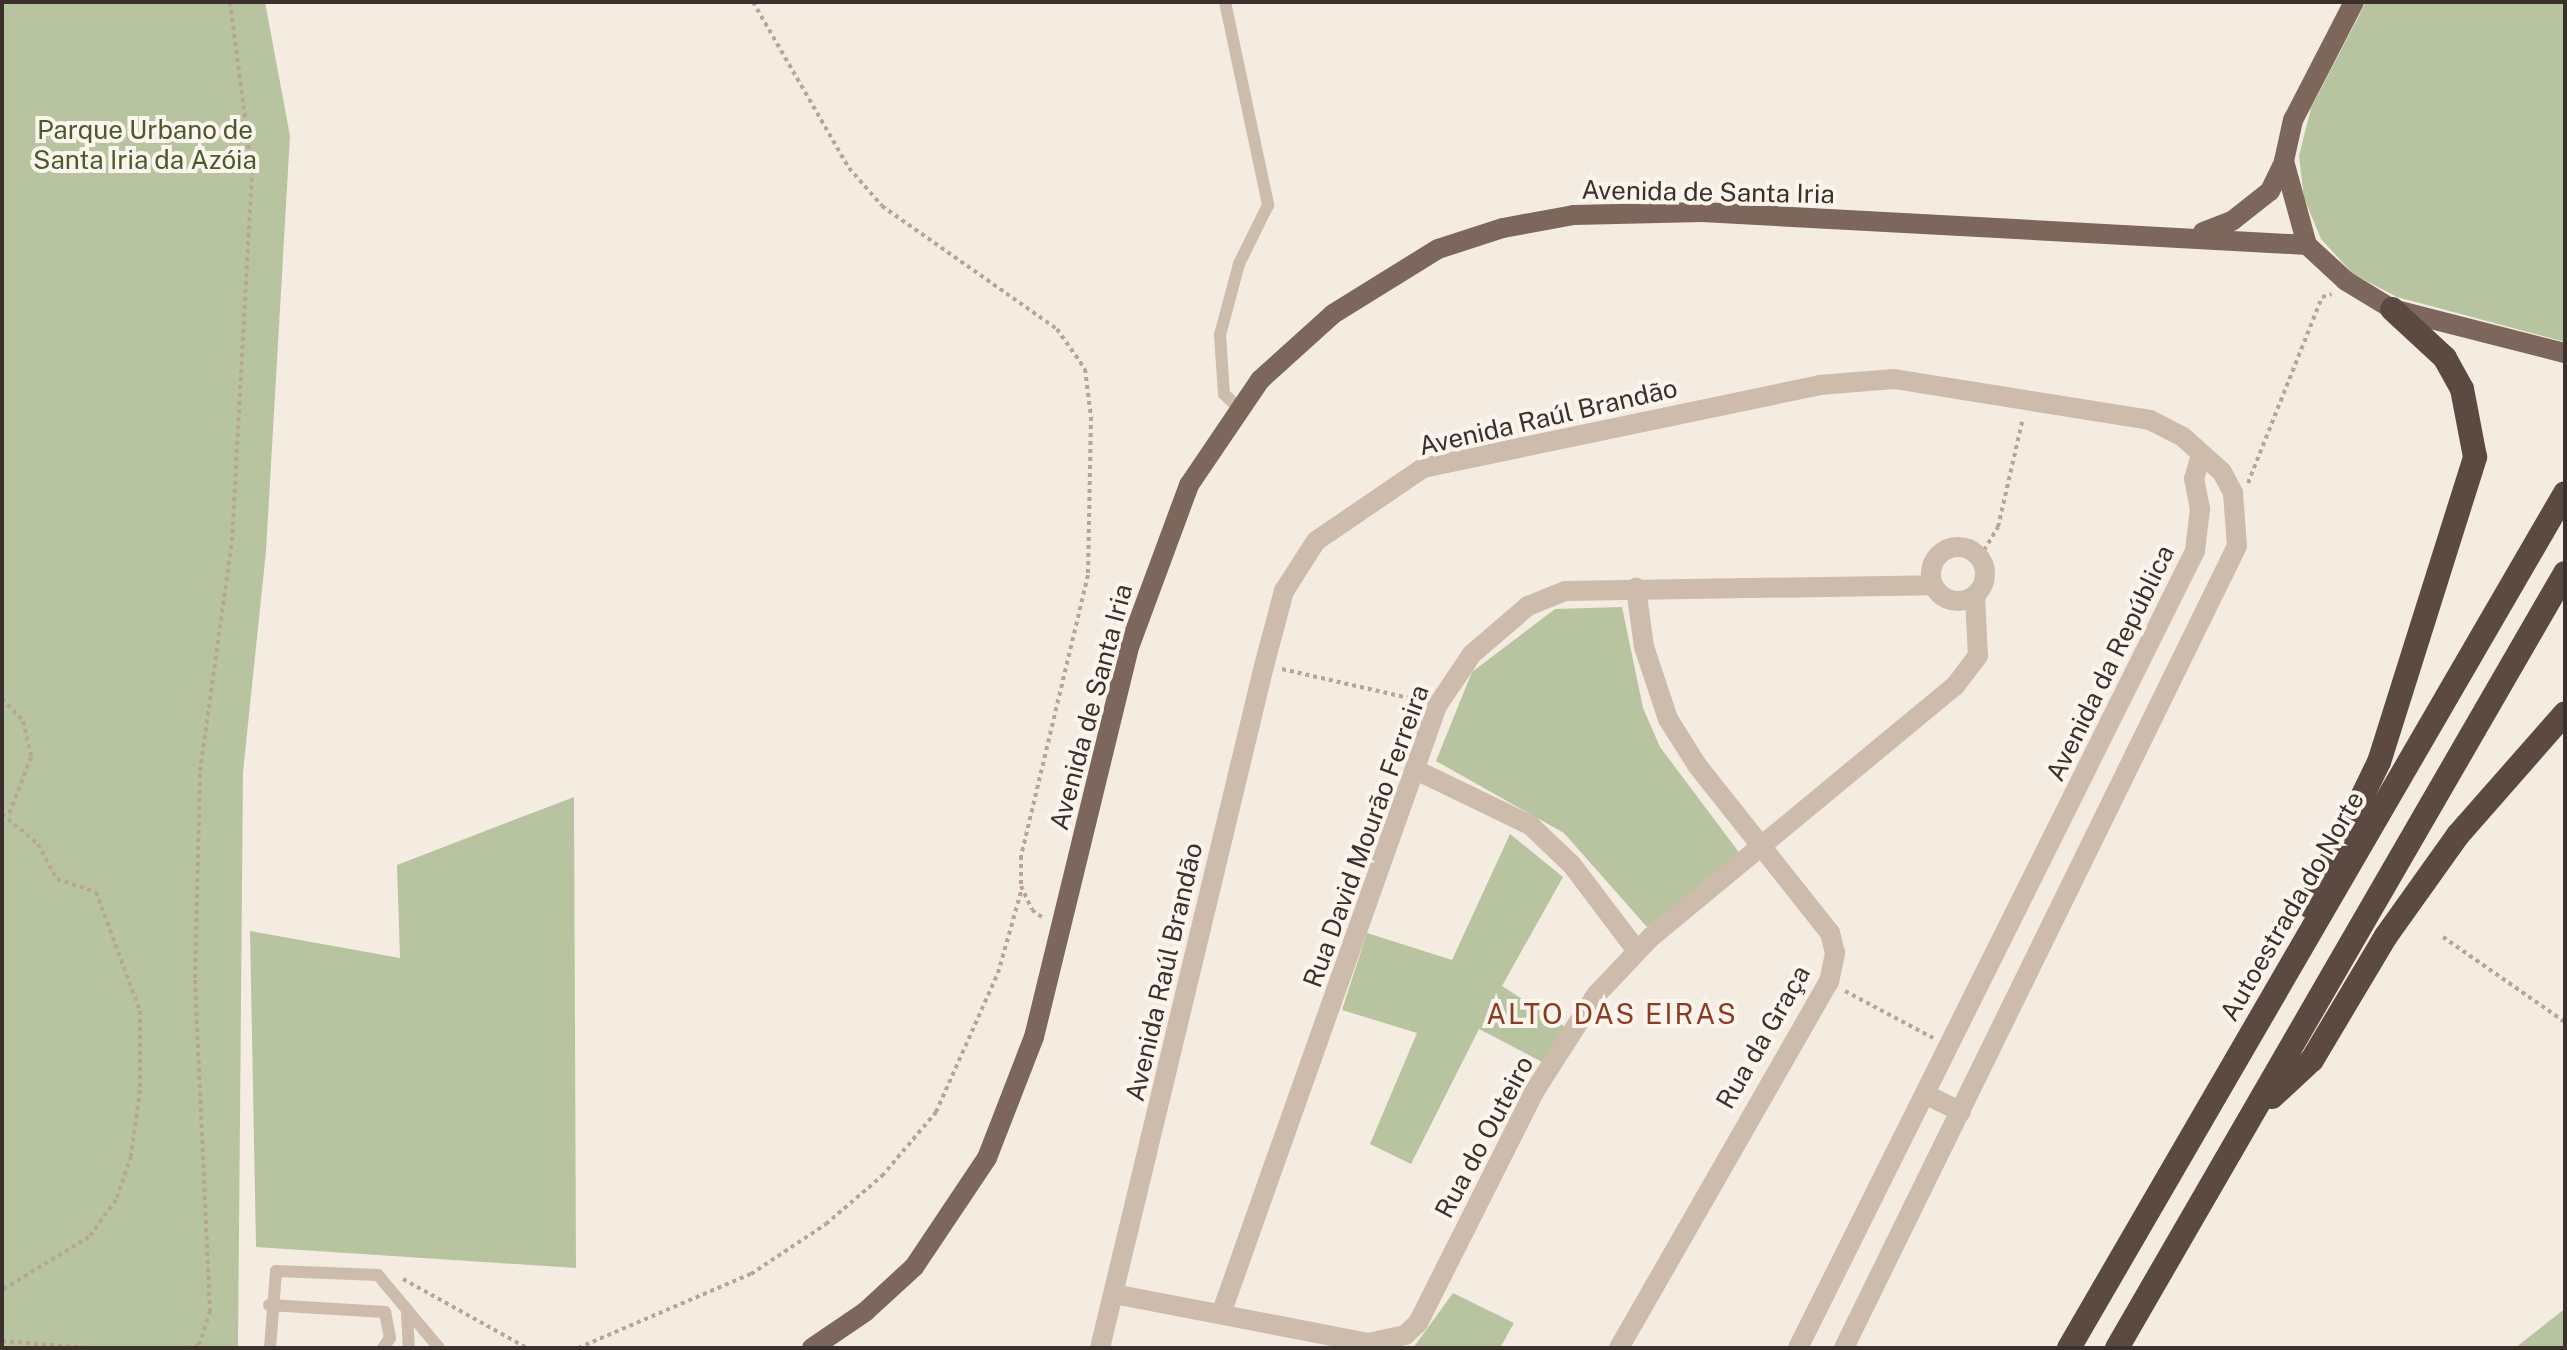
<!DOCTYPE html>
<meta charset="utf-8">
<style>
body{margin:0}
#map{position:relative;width:2567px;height:1350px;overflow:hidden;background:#f4ebe1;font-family:"Public Sans",sans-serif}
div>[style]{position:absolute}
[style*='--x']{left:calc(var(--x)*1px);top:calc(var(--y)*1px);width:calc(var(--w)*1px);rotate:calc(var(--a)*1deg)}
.green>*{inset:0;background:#b8c4a0}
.path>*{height:4px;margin-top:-2px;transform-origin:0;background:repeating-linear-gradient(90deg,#b9a596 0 4px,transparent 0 8px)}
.service>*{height:12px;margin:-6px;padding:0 6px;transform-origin:6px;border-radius:6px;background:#cdbbac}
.minor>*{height:20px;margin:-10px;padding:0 10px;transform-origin:10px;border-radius:10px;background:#cdbbac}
.minor>.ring{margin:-10px;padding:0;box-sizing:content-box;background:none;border:20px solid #cdbbac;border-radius:50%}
.primary>*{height:20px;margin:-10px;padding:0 10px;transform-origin:10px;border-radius:10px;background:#7d675c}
.motorway>*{height:24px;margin:-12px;padding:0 12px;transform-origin:12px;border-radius:12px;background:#5c4a42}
span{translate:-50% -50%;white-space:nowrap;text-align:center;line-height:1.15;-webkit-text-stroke:8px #fbf5ee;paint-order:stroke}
.park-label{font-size:26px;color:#4a5a2e}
.street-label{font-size:26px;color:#3b302b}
.neighbourhood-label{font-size:28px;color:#8c3b22;letter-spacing:2px}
.frame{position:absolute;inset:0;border:4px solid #3b302b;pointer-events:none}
</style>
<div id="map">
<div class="green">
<div style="clip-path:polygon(2px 2px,265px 2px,290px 136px,266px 551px,243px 772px,238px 1348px,2px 1348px)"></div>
<div style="clip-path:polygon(2366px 2px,2565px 2px,2565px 342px,2397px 297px,2353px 274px,2321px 239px,2304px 198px,2299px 156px,2311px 108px)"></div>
<div style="clip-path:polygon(1622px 607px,1643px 708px,1660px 747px,1744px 859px,1647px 927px,1564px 833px,1436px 761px,1472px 672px,1555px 609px)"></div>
<div style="clip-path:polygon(574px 797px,576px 1268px,256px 1247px,250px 931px,400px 958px,397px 865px)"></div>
<div style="clip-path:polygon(1510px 834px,1563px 877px,1502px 986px,1567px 1028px,1544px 1063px,1479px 1029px,1411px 1164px,1370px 1144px,1417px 1033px,1342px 1010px,1367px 933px,1452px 960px)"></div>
<div style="clip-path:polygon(1453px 1293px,1514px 1323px,1500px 1348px,1413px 1348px)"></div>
<div style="clip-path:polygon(2565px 1310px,2565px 1348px,2515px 1348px,2562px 1311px)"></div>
</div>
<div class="path">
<div style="--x:753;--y:2;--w:192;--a:60"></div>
<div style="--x:849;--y:168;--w:50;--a:49"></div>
<div style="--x:882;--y:206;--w:214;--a:35.1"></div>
<div style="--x:1057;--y:329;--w:49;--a:55"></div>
<div style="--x:1085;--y:369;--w:48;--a:82.9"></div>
<div style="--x:1091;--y:417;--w:158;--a:91.1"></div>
<div style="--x:1088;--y:575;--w:289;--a:103.4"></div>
<div style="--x:1021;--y:856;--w:30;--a:90"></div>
<div style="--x:1021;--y:886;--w:26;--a:65"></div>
<div style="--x:1032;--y:910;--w:14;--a:36"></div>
<div style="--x:2248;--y:483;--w:200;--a:-68.3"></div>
<div style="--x:2322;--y:297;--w:10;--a:-17"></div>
<div style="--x:1980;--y:557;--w:35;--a:-59"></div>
<div style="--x:1998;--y:527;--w:112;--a:-77.1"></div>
<div style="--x:1282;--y:669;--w:139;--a:12.9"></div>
<div style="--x:2;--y:699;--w:30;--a:46"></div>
<div style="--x:23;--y:721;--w:37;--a:77"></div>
<div style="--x:31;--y:757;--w:61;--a:111.1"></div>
<div style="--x:2;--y:814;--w:47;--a:39.8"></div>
<div style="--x:38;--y:844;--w:40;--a:62"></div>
<div style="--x:57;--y:879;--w:41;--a:18.4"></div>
<div style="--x:96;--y:892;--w:127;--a:69.7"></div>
<div style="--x:140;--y:1011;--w:79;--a:90"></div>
<div style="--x:140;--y:1090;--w:67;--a:97.8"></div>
<div style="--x:131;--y:1156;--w:46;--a:108.8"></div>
<div style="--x:116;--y:1200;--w:46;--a:126.1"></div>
<div style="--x:89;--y:1237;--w:102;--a:148.7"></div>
<div style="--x:2443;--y:937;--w:149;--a:34.9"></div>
<div style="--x:1845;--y:991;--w:100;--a:28.1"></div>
<div style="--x:403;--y:1279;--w:142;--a:29.1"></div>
<div style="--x:2;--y:1341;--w:87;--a:4.6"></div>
<div style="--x:188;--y:1348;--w:11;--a:-15"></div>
<div style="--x:199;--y:1345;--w:35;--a:-72"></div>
<div style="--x:210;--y:1312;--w:334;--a:-92.6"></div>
<div style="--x:195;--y:978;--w:207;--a:-88.6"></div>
<div style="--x:200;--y:771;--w:232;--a:-82.1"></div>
<div style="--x:232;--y:541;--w:369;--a:-86.9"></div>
<div style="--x:252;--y:173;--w:172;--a:-97.3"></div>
<div style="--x:578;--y:1348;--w:188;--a:-23.2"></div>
<div style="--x:751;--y:1274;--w:90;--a:-33.7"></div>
<div style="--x:826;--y:1224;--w:74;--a:-40.6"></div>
<div style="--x:882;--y:1176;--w:84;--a:-49.8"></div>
<div style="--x:936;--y:1112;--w:152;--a:-66"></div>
<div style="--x:998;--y:973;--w:88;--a:-74.2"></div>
</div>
<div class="service">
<div style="--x:1225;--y:2;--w:208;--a:78"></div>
<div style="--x:1268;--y:205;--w:66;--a:116.2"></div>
<div style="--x:1239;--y:264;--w:73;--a:105"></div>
<div style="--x:1220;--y:335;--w:59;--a:86.1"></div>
<div style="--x:1224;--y:394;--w:21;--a:43"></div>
<div style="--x:269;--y:1305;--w:116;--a:3.5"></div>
<div style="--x:385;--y:1312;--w:26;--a:79"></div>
<div style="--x:390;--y:1338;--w:12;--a:125"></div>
<div style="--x:407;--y:1313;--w:35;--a:87"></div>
<div style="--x:270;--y:1348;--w:77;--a:-85.5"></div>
<div style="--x:276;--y:1271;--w:102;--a:2.2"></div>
<div style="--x:378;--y:1275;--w:95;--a:50.1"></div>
</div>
<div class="minor">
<div class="ring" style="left:1931px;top:547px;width:34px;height:34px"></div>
<div style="--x:1416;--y:770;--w:127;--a:25.8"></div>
<div style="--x:1530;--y:825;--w:58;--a:43.6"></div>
<div style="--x:1572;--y:865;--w:108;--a:52.9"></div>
<div style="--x:1925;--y:1094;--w:40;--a:26.6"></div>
<div style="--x:1114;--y:1294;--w:259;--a:10.9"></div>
<div style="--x:1368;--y:1343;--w:38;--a:-12"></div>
<div style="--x:1405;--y:1335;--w:18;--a:-43"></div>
<div style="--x:1418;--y:1323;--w:258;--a:-63.3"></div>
<div style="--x:1534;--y:1092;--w:115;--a:-57.4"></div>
<div style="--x:1596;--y:995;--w:79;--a:-46.5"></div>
<div style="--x:1650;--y:938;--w:396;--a:-39.6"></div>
<div style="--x:1955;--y:686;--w:38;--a:-53"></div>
<div style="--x:1978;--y:656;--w:60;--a:-92.9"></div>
<div style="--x:1221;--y:1314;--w:645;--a:-70.44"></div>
<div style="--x:1437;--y:706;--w:63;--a:-56.1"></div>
<div style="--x:1472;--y:654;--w:74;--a:-40.6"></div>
<div style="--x:1528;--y:606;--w:40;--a:-22"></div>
<div style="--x:1565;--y:591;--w:368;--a:-0.9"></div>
<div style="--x:1100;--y:1348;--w:701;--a:-76.48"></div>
<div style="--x:1264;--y:666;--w:78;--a:-75.1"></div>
<div style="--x:1284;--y:591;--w:59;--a:-57.4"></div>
<div style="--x:1316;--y:541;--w:130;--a:-34.3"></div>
<div style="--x:1423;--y:468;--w:405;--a:-11.8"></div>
<div style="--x:1819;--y:385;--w:75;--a:-4.6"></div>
<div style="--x:1894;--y:379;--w:259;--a:9.1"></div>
<div style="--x:2150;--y:420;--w:37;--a:27"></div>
<div style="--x:2183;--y:437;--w:52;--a:41.9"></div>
<div style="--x:2222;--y:472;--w:24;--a:62"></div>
<div style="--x:2233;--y:493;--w:53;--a:85.7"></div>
<div style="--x:2237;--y:546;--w:893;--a:116.11"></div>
<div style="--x:1619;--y:1348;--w:422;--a:-60.2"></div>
<div style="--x:1829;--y:982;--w:30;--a:-78"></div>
<div style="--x:1835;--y:953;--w:21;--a:-104"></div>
<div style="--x:1830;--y:933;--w:214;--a:-128.4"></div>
<div style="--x:1697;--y:765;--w:54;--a:-122.2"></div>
<div style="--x:1668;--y:719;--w:76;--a:-108.4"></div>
<div style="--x:1644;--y:647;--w:60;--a:-97.7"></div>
<div style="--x:1798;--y:1348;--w:890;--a:-63.52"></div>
<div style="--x:2195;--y:551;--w:42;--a:-83.2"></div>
<div style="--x:2200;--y:509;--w:31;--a:-101"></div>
<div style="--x:2194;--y:479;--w:25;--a:-74"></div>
</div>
<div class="primary">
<div style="--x:2354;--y:2;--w:133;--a:117.3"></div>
<div style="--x:2293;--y:120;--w:42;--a:102.4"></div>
<div style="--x:2284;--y:161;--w:87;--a:74.7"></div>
<div style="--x:2307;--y:245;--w:53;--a:42.7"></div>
<div style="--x:2346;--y:281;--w:54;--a:31.3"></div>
<div style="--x:2392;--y:309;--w:179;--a:14.3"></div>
<div style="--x:2203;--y:232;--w:31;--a:-21"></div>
<div style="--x:2232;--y:221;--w:48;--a:-38.3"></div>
<div style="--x:2270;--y:191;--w:32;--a:-64"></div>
<div style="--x:812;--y:1348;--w:64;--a:-34.2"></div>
<div style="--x:865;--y:1312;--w:67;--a:-42.6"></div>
<div style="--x:914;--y:1267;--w:131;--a:-56.2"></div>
<div style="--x:987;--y:1158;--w:130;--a:-68.8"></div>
<div style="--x:1034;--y:1037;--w:398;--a:-76.3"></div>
<div style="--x:1128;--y:650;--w:176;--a:-69.7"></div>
<div style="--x:1189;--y:485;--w:127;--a:-55.9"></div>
<div style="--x:1260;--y:380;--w:98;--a:-42.1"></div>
<div style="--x:1333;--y:314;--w:123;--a:-31.8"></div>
<div style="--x:1438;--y:249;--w:68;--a:-17.9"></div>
<div style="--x:1503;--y:228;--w:72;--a:-10.4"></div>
<div style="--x:1574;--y:215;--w:128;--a:-1.3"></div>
<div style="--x:1702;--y:212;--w:606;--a:3.12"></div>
</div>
<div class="motorway">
<div style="--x:2309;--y:906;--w:160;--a:-64.1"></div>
<div style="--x:2379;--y:762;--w:320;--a:-72.5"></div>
<div style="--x:2475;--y:457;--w:69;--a:-100.8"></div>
<div style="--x:2462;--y:389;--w:35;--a:-119"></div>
<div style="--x:2445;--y:358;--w:72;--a:-137.2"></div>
<div style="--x:2272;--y:1097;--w:54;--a:-42.8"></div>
<div style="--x:2312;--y:1060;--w:144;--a:-59.2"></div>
<div style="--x:2386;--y:936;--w:124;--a:-54.5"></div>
<div style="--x:2458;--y:835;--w:162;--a:-48.7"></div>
<div style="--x:2069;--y:1348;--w:988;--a:-59.88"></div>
<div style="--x:2117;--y:1348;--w:895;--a:-59.97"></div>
</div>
<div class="park-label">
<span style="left:145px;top:145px">Parque Urbano de<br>Santa Iria da Azóia</span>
</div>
<div class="street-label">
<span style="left:1708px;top:192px;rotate:1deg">Avenida de Santa Iria</span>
<span style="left:1548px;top:417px;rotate:-13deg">Avenida Raúl Brandão</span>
<span style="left:2110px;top:663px;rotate:-64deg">Avenida da República</span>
<span style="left:1091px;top:707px;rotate:-75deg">Avenida de Santa Iria</span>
<span style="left:1366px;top:836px;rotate:-70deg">Rua David Mourão Ferreira</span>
<span style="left:2292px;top:906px;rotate:-60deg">Autoestrada do Norte</span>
<span style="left:1164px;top:972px;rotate:-77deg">Avenida Raúl Brandão</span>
<span style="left:1763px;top:1037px;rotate:-60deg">Rua da Graça</span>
<span style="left:1484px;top:1137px;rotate:-62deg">Rua do Outeiro</span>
</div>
<div class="neighbourhood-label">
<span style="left:1612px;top:1014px">ALTO DAS EIRAS</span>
</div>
<div class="frame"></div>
</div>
